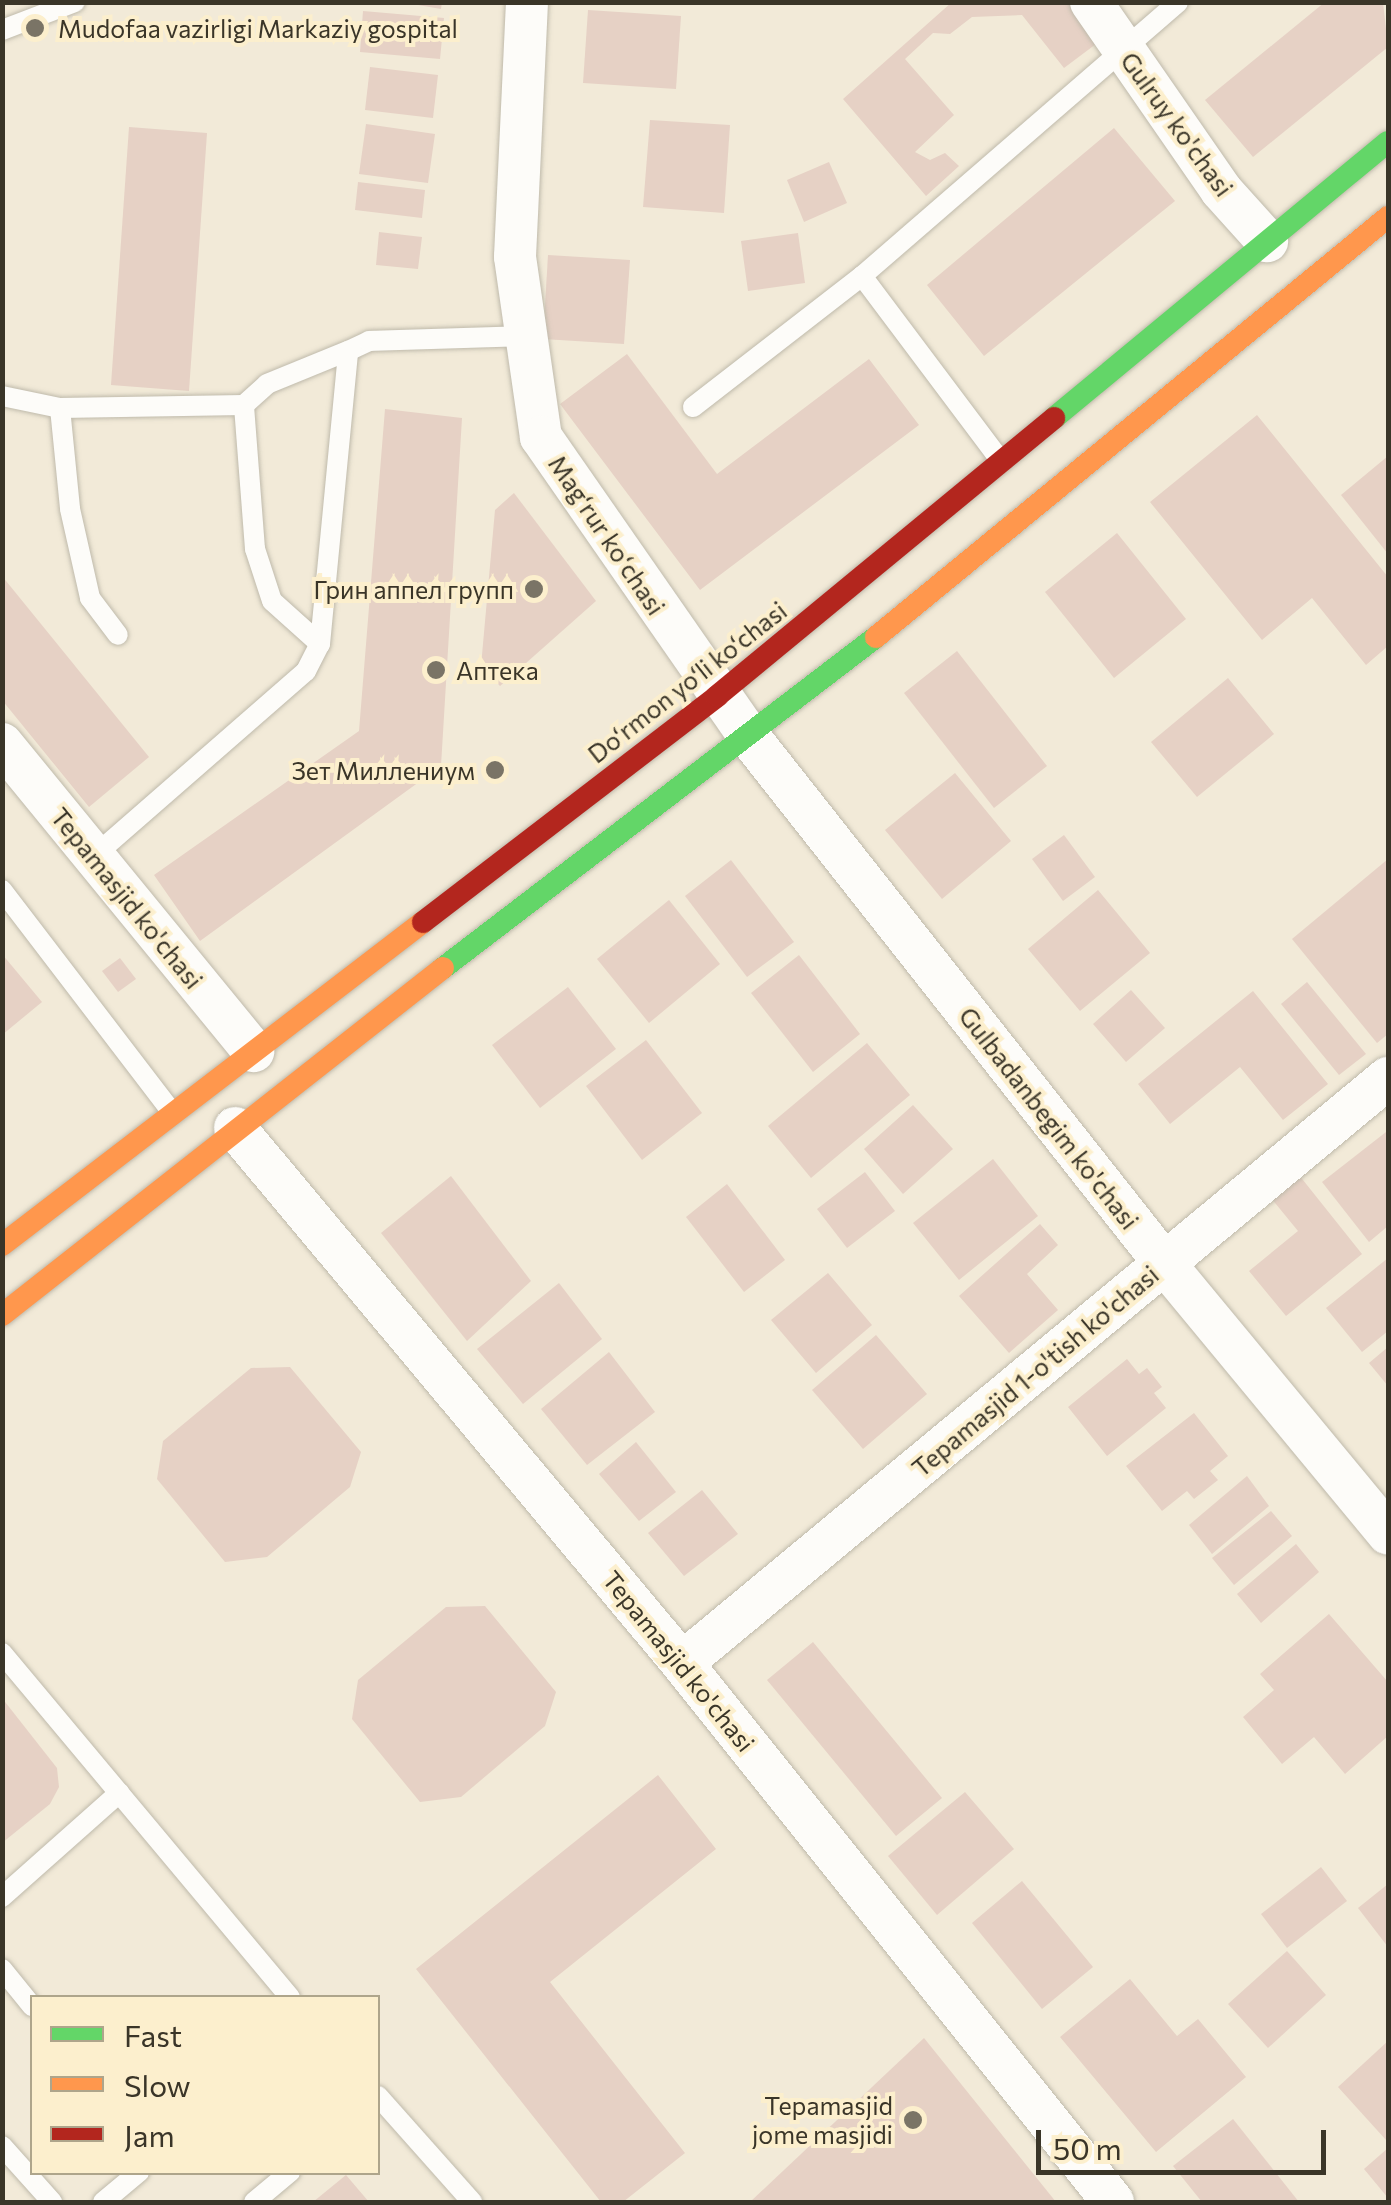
<!DOCTYPE html>
<meta charset="utf-8">
<style>
body{margin:0}
#map{position:relative;width:1391px;height:2205px;overflow:hidden;background:#f2ead8;font-family:Commissioner,sans-serif}
div>[style]{position:absolute}
[style*='--x']{left:calc(var(--x)*1px);top:calc(var(--y)*1px);width:calc(var(--w)*1px);rotate:calc(var(--a)*1deg)}
.building>*{inset:0;background:#e6d1c5}
.roads{filter:drop-shadow(0 0 2px #bfbaab) drop-shadow(0 0 2px #bfbaab)}
.lane>*{height:20px;margin:-10px;padding:0 10px;transform-origin:10px;border-radius:10px;background:#fdfcf9}
.street>*{height:42px;margin:-21px;padding:0 21px;transform-origin:21px;border-radius:21px;background:#fdfcf9}
.fast>*{height:22px;margin:-11px;padding:0 11px;transform-origin:11px;border-radius:11px;background:#63d668}
.slow>*{height:22px;margin:-11px;padding:0 11px;transform-origin:11px;border-radius:11px;background:#ff974d}
.jam>*{height:22px;margin:-11px;padding:0 11px;transform-origin:11px;border-radius:11px;background:#b3261e}
.dots>*{width:28px;height:28px;translate:-50% -50%;box-sizing:border-box;border:5px solid #fcefcd;border-radius:50%}
span{translate:-50% -50%;white-space:nowrap;text-align:center;line-height:1.15;-webkit-text-stroke:8px #fcefcd;paint-order:stroke}
.poi-label{font-size:25px;color:#3a3528}
.left{translate:0 -50%;text-align:left}
.right{translate:-100% -50%;text-align:right}
.street-label{font-size:25px;color:#3a3528}
.frame{position:absolute;inset:0;border:5px solid #3a3528;pointer-events:none}
.legend{position:absolute;left:30px;top:1995px;width:350px;height:180px;box-sizing:border-box;background:#fcefcd;border:2px solid #aea58b;margin:0;padding:12px 18px;list-style:none;font-size:30px;color:#3a3528}
.legend li{display:flex;align-items:center;gap:20px;height:50px}
.legend b{width:50px;border:2px solid #aea58b}
.scale{position:absolute;left:1036px;top:2130px;width:290px;height:45px;box-sizing:border-box;border:5px solid #3a3528;border-top:0;padding-left:12px;font-size:30px;line-height:35px;white-space:nowrap;color:#3a3528;-webkit-text-stroke:8px #fcefcd;paint-order:stroke}
</style>
<div id="map">
<div class="building">
<div style="clip-path:polygon(401px 2px,442px 2px,441px 9px)"></div>
<div style="clip-path:polygon(952px 2px,1078px 2px,1104px 38px,1064px 68px,1022px 15px,972px 17px,950px 34px,933px 33px,905px 59px,954px 115px,915px 152px,930px 160px,945px 153px,959px 166px,926px 196px,843px 99px)"></div>
<div style="clip-path:polygon(1325px 2px,1383px 2px,1388px 47px,1253px 157px,1205px 100px)"></div>
<div style="clip-path:polygon(588px 10px,681px 16px,676px 89px,583px 83px)"></div>
<div style="clip-path:polygon(363px 11px,444px 18px,440px 59px,360px 52px)"></div>
<div style="clip-path:polygon(370px 67px,438px 75px,433px 118px,365px 110px)"></div>
<div style="clip-path:polygon(650px 120px,730px 125px,724px 213px,643px 207px)"></div>
<div style="clip-path:polygon(366px 124px,435px 134px,428px 183px,359px 174px)"></div>
<div style="clip-path:polygon(129px 127px,207px 133px,189px 391px,111px 385px)"></div>
<div style="clip-path:polygon(1114px 128px,1175px 201px,984px 356px,927px 285px)"></div>
<div style="clip-path:polygon(829px 162px,847px 203px,804px 222px,787px 180px)"></div>
<div style="clip-path:polygon(358px 182px,425px 190px,422px 218px,355px 210px)"></div>
<div style="clip-path:polygon(379px 232px,422px 237px,418px 269px,376px 265px)"></div>
<div style="clip-path:polygon(798px 233px,805px 283px,748px 291px,741px 241px)"></div>
<div style="clip-path:polygon(548px 255px,630px 260px,624px 344px,543px 339px)"></div>
<div style="clip-path:polygon(627px 354px,717px 474px,869px 359px,919px 425px,700px 590px,560px 404px)"></div>
<div style="clip-path:polygon(385px 409px,462px 418px,441px 766px,200px 941px,154px 875px,359px 731px)"></div>
<div style="clip-path:polygon(1257px 415px,1388px 577px,1388px 646px,1366px 665px,1312px 598px,1262px 640px,1150px 502px)"></div>
<div style="clip-path:polygon(1388px 456px,1388px 554px,1341px 495px)"></div>
<div style="clip-path:polygon(514px 493px,596px 601px,500px 686px,481px 666px,495px 510px)"></div>
<div style="clip-path:polygon(1117px 533px,1186px 619px,1114px 678px,1045px 592px)"></div>
<div style="clip-path:polygon(2px 576px,149px 757px,89px 807px,2px 700px)"></div>
<div style="clip-path:polygon(957px 651px,1047px 766px,994px 808px,904px 693px)"></div>
<div style="clip-path:polygon(1228px 678px,1274px 734px,1197px 797px,1151px 742px)"></div>
<div style="clip-path:polygon(955px 773px,1011px 841px,942px 899px,885px 830px)"></div>
<div style="clip-path:polygon(1064px 835px,1095px 877px,1063px 901px,1032px 859px)"></div>
<div style="clip-path:polygon(1388px 859px,1388px 1034px,1377px 1043px,1292px 939px)"></div>
<div style="clip-path:polygon(731px 860px,794px 942px,747px 977px,685px 896px)"></div>
<div style="clip-path:polygon(1098px 890px,1150px 953px,1080px 1011px,1028px 949px)"></div>
<div style="clip-path:polygon(669px 900px,720px 964px,649px 1023px,597px 959px)"></div>
<div style="clip-path:polygon(2px 954px,42px 1002px,2px 1035px)"></div>
<div style="clip-path:polygon(799px 955px,860px 1034px,813px 1072px,751px 993px)"></div>
<div style="clip-path:polygon(120px 958px,136px 979px,118px 992px,102px 971px)"></div>
<div style="clip-path:polygon(1307px 982px,1366px 1054px,1339px 1075px,1281px 1004px)"></div>
<div style="clip-path:polygon(568px 987px,616px 1049px,540px 1108px,492px 1045px)"></div>
<div style="clip-path:polygon(1131px 990px,1165px 1028px,1126px 1062px,1093px 1024px)"></div>
<div style="clip-path:polygon(1253px 991px,1328px 1084px,1283px 1120px,1240px 1067px,1170px 1124px,1138px 1084px)"></div>
<div style="clip-path:polygon(646px 1040px,702px 1113px,642px 1160px,586px 1086px)"></div>
<div style="clip-path:polygon(867px 1043px,910px 1095px,811px 1178px,768px 1126px)"></div>
<div style="clip-path:polygon(913px 1105px,953px 1149px,903px 1194px,864px 1149px)"></div>
<div style="clip-path:polygon(1386px 1132px,1388px 1226px,1369px 1242px,1322px 1182px)"></div>
<div style="clip-path:polygon(993px 1159px,1038px 1216px,959px 1280px,913px 1223px)"></div>
<div style="clip-path:polygon(865px 1172px,895px 1211px,847px 1248px,817px 1209px)"></div>
<div style="clip-path:polygon(1299px 1175px,1362px 1254px,1286px 1316px,1249px 1271px,1298px 1231px,1271px 1198px)"></div>
<div style="clip-path:polygon(451px 1176px,531px 1281px,467px 1341px,381px 1233px)"></div>
<div style="clip-path:polygon(727px 1184px,785px 1260px,744px 1292px,686px 1217px)"></div>
<div style="clip-path:polygon(1040px 1224px,1058px 1245px,1027px 1274px,1058px 1310px,1009px 1353px,959px 1296px)"></div>
<div style="clip-path:polygon(1388px 1258px,1388px 1331px,1362px 1352px,1326px 1308px)"></div>
<div style="clip-path:polygon(828px 1273px,872px 1325px,816px 1373px,771px 1320px)"></div>
<div style="clip-path:polygon(559px 1283px,602px 1339px,523px 1404px,477px 1349px)"></div>
<div style="clip-path:polygon(876px 1335px,927px 1394px,863px 1449px,812px 1390px)"></div>
<div style="clip-path:polygon(1388px 1347px,1388px 1386px,1369px 1363px)"></div>
<div style="clip-path:polygon(609px 1352px,655px 1412px,587px 1465px,541px 1409px)"></div>
<div style="clip-path:polygon(1127px 1359px,1139px 1374px,1147px 1368px,1162px 1387px,1154px 1393px,1166px 1408px,1107px 1456px,1068px 1407px)"></div>
<div style="clip-path:polygon(290px 1367px,361px 1452px,350px 1487px,267px 1557px,225px 1562px,157px 1479px,163px 1441px,251px 1368px)"></div>
<div style="clip-path:polygon(1194px 1413px,1228px 1456px,1210px 1471px,1218px 1480px,1194px 1499px,1187px 1491px,1162px 1511px,1126px 1466px)"></div>
<div style="clip-path:polygon(636px 1442px,676px 1492px,639px 1521px,599px 1474px)"></div>
<div style="clip-path:polygon(1247px 1476px,1269px 1506px,1212px 1554px,1189px 1525px)"></div>
<div style="clip-path:polygon(702px 1490px,738px 1534px,684px 1576px,648px 1533px)"></div>
<div style="clip-path:polygon(1271px 1511px,1292px 1536px,1234px 1585px,1212px 1558px)"></div>
<div style="clip-path:polygon(1296px 1544px,1319px 1572px,1261px 1623px,1237px 1594px)"></div>
<div style="clip-path:polygon(485px 1606px,556px 1692px,545px 1726px,461px 1797px,420px 1802px,352px 1719px,358px 1680px,446px 1607px)"></div>
<div style="clip-path:polygon(1329px 1614px,1388px 1682px,1388px 1736px,1345px 1774px,1314px 1737px,1282px 1764px,1243px 1717px,1274px 1690px,1260px 1674px)"></div>
<div style="clip-path:polygon(813px 1642px,942px 1798px,896px 1836px,767px 1680px)"></div>
<div style="clip-path:polygon(2px 1698px,57px 1768px,59px 1787px,50px 1804px,2px 1843px)"></div>
<div style="clip-path:polygon(658px 1775px,716px 1849px,550px 1982px,685px 2153px,623px 2202px,601px 2202px,416px 1969px)"></div>
<div style="clip-path:polygon(965px 1792px,1014px 1849px,937px 1915px,888px 1856px)"></div>
<div style="clip-path:polygon(1321px 1867px,1347px 1901px,1287px 1948px,1261px 1914px)"></div>
<div style="clip-path:polygon(1022px 1881px,1093px 1967px,1042px 2009px,972px 1923px)"></div>
<div style="clip-path:polygon(1388px 1884px,1388px 1947px,1358px 1908px)"></div>
<div style="clip-path:polygon(1287px 1951px,1326px 1995px,1268px 2048px,1228px 2004px)"></div>
<div style="clip-path:polygon(1130px 1979px,1177px 2036px,1198px 2019px,1246px 2077px,1156px 2152px,1060px 2037px)"></div>
<div style="clip-path:polygon(924px 2038px,1056px 2202px,750px 2202px)"></div>
<div style="clip-path:polygon(1388px 2041px,1388px 2138px,1386px 2140px,1338px 2087px)"></div>
<div style="clip-path:polygon(1233px 2119px,1299px 2202px,1202px 2202px,1173px 2166px)"></div>
<div style="clip-path:polygon(1388px 2148px,1388px 2198px,1364px 2169px)"></div>
<div style="clip-path:polygon(346px 2175px,369px 2202px,313px 2202px)"></div>
</div>
<div class="roads">
<div class="lane">
<div style="--x:2;--y:30;--w:78;--a:-21"></div>
<div style="--x:862;--y:276;--w:231;--a:53.1"></div>
<div style="--x:2;--y:396;--w:59;--a:11.7"></div>
<div style="--x:60;--y:408;--w:184;--a:-0.9"></div>
<div style="--x:693;--y:407;--w:214;--a:-37.8"></div>
<div style="--x:862;--y:276;--w:418;--a:-40.9"></div>
<div style="--x:60;--y:408;--w:101;--a:84.3"></div>
<div style="--x:70;--y:509;--w:91;--a:77.3"></div>
<div style="--x:90;--y:598;--w:46;--a:52.9"></div>
<div style="--x:320;--y:644;--w:64;--a:-138.1"></div>
<div style="--x:272;--y:601;--w:55;--a:-108.1"></div>
<div style="--x:255;--y:549;--w:144;--a:-94.4"></div>
<div style="--x:244;--y:405;--w:31;--a:-42"></div>
<div style="--x:267;--y:384;--w:87;--a:-22.2"></div>
<div style="--x:94;--y:856;--w:281;--a:-41.1"></div>
<div style="--x:306;--y:671;--w:30;--a:-63"></div>
<div style="--x:320;--y:644;--w:294;--a:-84.5"></div>
<div style="--x:348;--y:351;--w:23;--a:-25"></div>
<div style="--x:369;--y:341;--w:157;--a:-1.8"></div>
<div style="--x:2;--y:890;--w:280;--a:52.6"></div>
<div style="--x:2;--y:1653;--w:449;--a:50.1"></div>
<div style="--x:2;--y:1897;--w:157;--a:-41.6"></div>
<div style="--x:2;--y:1969;--w:48;--a:51"></div>
<div style="--x:378;--y:2096;--w:142;--a:48.4"></div>
<div style="--x:2;--y:2146;--w:75;--a:48.2"></div>
<div style="--x:103;--y:2202;--w:47;--a:-39.8"></div>
<div style="--x:254;--y:2202;--w:47;--a:-39.8"></div>
</div>
<div class="street">
<div style="--x:527;--y:2;--w:255;--a:92.7"></div>
<div style="--x:515;--y:257;--w:182;--a:81.8"></div>
<div style="--x:541;--y:437;--w:366;--a:55.2"></div>
<div style="--x:750;--y:738;--w:670;--a:51.73"></div>
<div style="--x:1165;--y:1264;--w:350;--a:50.4"></div>
<div style="--x:1091;--y:2;--w:229;--a:55.3"></div>
<div style="--x:1221;--y:190;--w:69;--a:48"></div>
<div style="--x:2;--y:744;--w:397;--a:50.7"></div>
<div style="--x:235;--y:1128;--w:697;--a:50.12"></div>
<div style="--x:682;--y:1663;--w:690;--a:51.35"></div>
<div style="--x:682;--y:1663;--w:917;--a:-39.65"></div>
</div>
<div class="fast">
<div style="--x:1054;--y:418;--w:433;--a:-39.6"></div>
<div style="--x:443;--y:968;--w:545;--a:-37.4"></div>
</div>
<div class="slow">
<div style="--x:876;--y:637;--w:662;--a:-39.36"></div>
<div style="--x:2;--y:1245;--w:531;--a:-37.5"></div>
<div style="--x:2;--y:1315;--w:561;--a:-38.2"></div>
</div>
<div class="jam">
<div style="--x:423;--y:922;--w:371;--a:-37.5"></div>
<div style="--x:717;--y:696;--w:437;--a:-39.5"></div>
</div>
</div>
<div class="dots">
<div style="left:35px;top:28px;background:#7a7466"></div>
<div style="left:534px;top:589px;background:#7a7466"></div>
<div style="left:436px;top:670px;background:#7a7466"></div>
<div style="left:495px;top:770px;background:#7a7466"></div>
<div style="left:913px;top:2120px;background:#7a7466"></div>
</div>
<div class="poi-label">
<span class="left" style="left:58px;top:28px">Mudofaa vazirligi Markaziy gospital</span>
<span class="right" style="left:514px;top:589px">Грин аппел групп</span>
<span class="left" style="left:456px;top:670px">Аптека</span>
<span class="right" style="left:475px;top:770px">Зет Миллениум</span>
<span class="right" style="left:893px;top:2120px">Tepamasjid<br>jome masjidi</span>
</div>
<div class="street-label">
<span style="left:1177px;top:124px;rotate:54deg">Gulruy ko'chasi</span>
<span style="left:607px;top:535px;rotate:56deg">Magʻrur koʻchasi</span>
<span style="left:687px;top:682px;rotate:-38deg">Do‘rmon yo‘li ko‘chasi</span>
<span style="left:127px;top:898px;rotate:51deg">Tepamasjid ko'chasi</span>
<span style="left:1049px;top:1118px;rotate:52deg">Gulbadanbegim ko'chasi</span>
<span style="left:1035px;top:1371px;rotate:-40deg">Tepamasjid 1-o'tish ko'chasi</span>
<span style="left:679px;top:1661px;rotate:51deg">Tepamasjid ko'chasi</span>
</div>
<div class="frame"></div>
<ul class="legend">
<li><b style="height:12px;background:#63d668"></b>Fast</li>
<li><b style="height:12px;background:#ff974d"></b>Slow</li>
<li><b style="height:12px;background:#b3261e"></b>Jam</li>
</ul>
<div class="scale">50 m</div>
</div>
